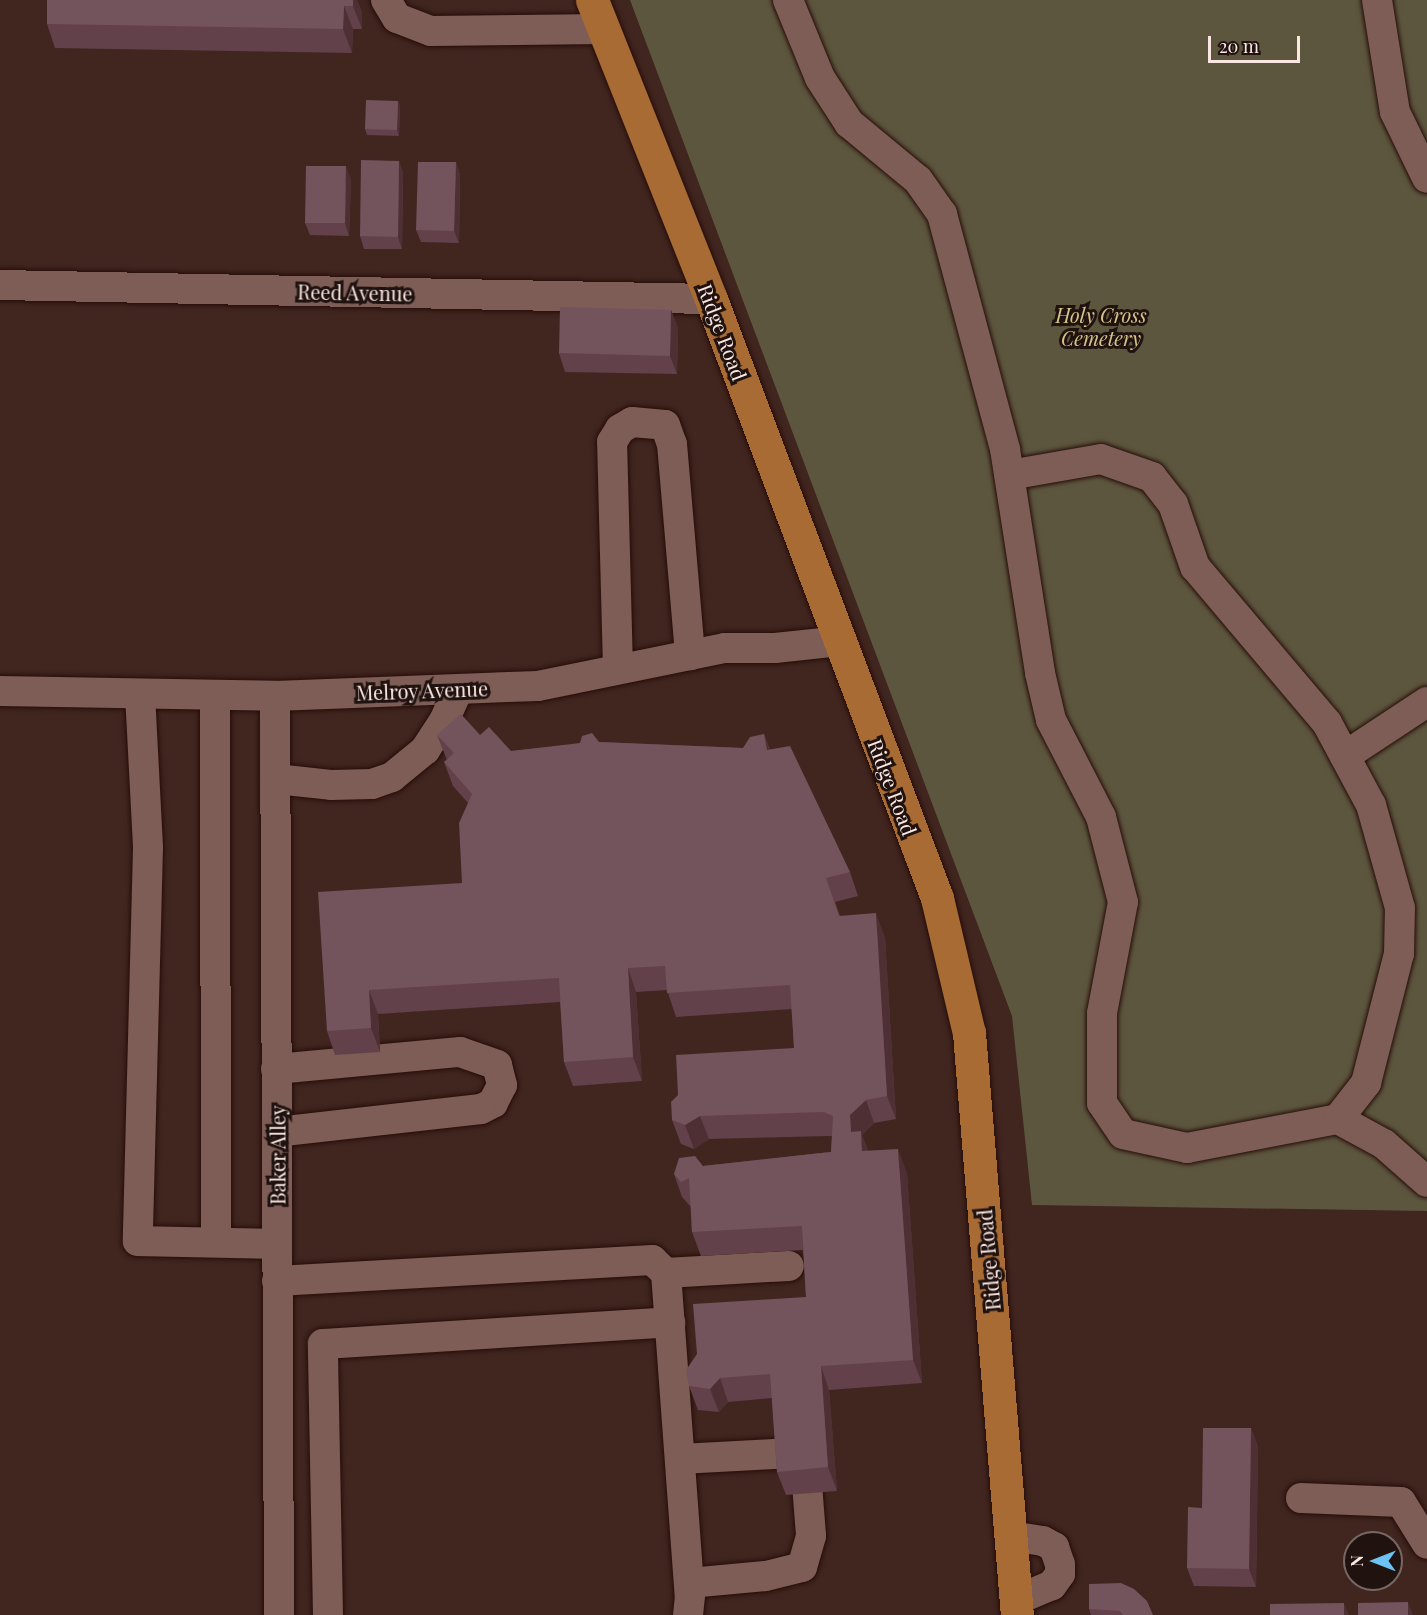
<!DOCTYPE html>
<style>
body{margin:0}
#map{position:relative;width:1427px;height:1615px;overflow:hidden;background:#41251f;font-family:"Playfair Display",serif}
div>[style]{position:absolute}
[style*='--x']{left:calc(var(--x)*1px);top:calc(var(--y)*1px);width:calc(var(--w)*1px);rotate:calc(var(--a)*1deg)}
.green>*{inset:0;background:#5d563e}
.roads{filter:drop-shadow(0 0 2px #260d09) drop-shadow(0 0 2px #260d09)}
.minor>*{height:30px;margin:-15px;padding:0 15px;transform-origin:15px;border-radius:15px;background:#7d5d56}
.major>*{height:33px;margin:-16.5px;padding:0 16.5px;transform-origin:16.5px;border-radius:16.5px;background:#a86b34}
.wall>*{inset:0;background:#62414b}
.shaded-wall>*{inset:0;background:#4e2f33}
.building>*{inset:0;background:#73535c}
span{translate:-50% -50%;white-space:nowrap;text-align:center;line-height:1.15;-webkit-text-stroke:6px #1f120f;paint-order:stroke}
.street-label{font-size:20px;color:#fae7e3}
.park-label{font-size:20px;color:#d6c589;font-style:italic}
.north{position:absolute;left:1343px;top:1531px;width:60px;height:60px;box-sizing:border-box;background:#1f120f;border:2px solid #776764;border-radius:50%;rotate:270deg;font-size:16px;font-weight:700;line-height:24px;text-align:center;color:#fae7e3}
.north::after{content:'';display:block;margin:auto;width:21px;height:27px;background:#6dc2f3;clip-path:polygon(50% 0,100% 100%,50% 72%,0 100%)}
.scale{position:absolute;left:1208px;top:36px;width:92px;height:27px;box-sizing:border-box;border:3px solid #fae7e3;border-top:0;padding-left:8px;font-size:18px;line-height:21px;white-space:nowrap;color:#fae7e3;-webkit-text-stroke:4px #1f120f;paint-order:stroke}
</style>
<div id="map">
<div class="green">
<div style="clip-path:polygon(630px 0,1427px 0,1427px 1211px,1032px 1205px,1012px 1016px)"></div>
</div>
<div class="roads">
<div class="minor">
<div style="--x:386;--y:0;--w:21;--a:59"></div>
<div style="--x:397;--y:18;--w:36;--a:21"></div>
<div style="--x:431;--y:31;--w:173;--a:-0.7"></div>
<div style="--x:788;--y:0;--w:84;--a:67.7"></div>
<div style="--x:820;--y:78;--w:54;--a:57.2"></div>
<div style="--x:849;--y:123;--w:89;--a:39.6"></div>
<div style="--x:918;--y:180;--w:42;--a:54.8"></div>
<div style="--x:942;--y:214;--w:243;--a:75"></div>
<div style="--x:1005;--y:449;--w:227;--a:81.1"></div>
<div style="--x:1040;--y:673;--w:48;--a:76.8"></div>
<div style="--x:1051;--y:720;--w:109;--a:62.7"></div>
<div style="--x:1101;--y:817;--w:88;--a:75.5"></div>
<div style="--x:1123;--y:902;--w:113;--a:100.7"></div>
<div style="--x:1102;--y:1013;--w:90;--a:90"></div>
<div style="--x:1102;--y:1103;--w:37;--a:56"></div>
<div style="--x:1123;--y:1134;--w:66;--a:12.3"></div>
<div style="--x:1187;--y:1148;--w:154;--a:-10.9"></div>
<div style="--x:1338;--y:1119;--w:46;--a:-52.1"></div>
<div style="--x:1366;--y:1083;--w:133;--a:-75.7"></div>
<div style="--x:1399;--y:954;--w:46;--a:-88.8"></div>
<div style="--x:1400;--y:908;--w:107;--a:-105.7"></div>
<div style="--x:1371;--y:805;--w:93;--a:-118.2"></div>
<div style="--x:1327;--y:723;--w:204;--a:-130.2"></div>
<div style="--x:1195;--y:567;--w:67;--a:-109.2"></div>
<div style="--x:1173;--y:504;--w:34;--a:-128"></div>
<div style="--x:1152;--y:477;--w:54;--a:-160.6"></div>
<div style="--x:1101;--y:459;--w:93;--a:170.1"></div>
<div style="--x:1377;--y:0;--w:113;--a:80.9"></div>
<div style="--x:1395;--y:112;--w:73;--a:64.1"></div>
<div style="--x:0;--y:285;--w:711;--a:1.13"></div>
<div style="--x:618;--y:669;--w:227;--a:-91.5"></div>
<div style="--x:612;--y:442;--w:15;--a:-58"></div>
<div style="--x:620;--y:429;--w:14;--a:-30"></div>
<div style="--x:632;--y:422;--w:33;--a:5"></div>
<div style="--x:665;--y:425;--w:20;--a:70"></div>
<div style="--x:672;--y:444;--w:212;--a:85.1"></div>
<div style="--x:0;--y:691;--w:275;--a:1"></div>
<div style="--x:275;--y:696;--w:263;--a:-2.2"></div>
<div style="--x:538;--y:686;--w:191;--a:-11.5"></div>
<div style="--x:725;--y:648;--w:50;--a:0"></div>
<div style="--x:775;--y:648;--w:65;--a:-6.1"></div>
<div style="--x:140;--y:694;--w:154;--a:87"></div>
<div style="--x:148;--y:848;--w:393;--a:91.5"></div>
<div style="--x:138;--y:1241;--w:139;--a:1.2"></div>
<div style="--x:215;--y:695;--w:547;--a:89.9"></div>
<div style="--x:275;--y:696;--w:919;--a:89.75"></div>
<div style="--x:1345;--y:756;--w:98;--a:-33.4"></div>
<div style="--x:276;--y:779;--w:55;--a:6.2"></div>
<div style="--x:331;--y:785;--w:41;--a:-1.4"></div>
<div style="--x:372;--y:784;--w:21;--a:-19"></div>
<div style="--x:392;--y:777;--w:43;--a:-39.3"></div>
<div style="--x:425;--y:750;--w:35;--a:-57"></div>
<div style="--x:444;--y:721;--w:35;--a:-66"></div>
<div style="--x:276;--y:1069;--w:185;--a:-5.3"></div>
<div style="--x:460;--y:1052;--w:39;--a:19"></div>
<div style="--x:497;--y:1065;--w:21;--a:76"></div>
<div style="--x:502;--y:1085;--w:20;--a:117"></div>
<div style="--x:493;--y:1103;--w:13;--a:153"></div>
<div style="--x:481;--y:1109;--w:205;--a:173.6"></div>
<div style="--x:1338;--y:1119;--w:52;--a:28.5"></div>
<div style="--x:1384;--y:1144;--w:57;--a:41.5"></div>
<div style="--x:666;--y:1273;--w:123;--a:-3.3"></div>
<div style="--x:277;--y:1281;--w:376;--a:-3.2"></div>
<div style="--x:652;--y:1260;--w:19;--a:43"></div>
<div style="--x:666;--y:1273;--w:324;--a:85.8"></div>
<div style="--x:690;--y:1596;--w:19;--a:96"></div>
<div style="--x:680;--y:1459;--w:113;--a:-3"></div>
<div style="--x:793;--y:1453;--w:13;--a:27"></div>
<div style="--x:805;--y:1459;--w:77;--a:85.5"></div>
<div style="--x:811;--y:1536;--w:32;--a:106"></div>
<div style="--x:802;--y:1567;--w:38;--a:166"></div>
<div style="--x:765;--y:1576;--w:76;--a:174.7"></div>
<div style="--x:1301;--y:1498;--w:100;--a:2.3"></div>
<div style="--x:1401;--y:1502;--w:49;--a:58.2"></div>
<div style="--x:1011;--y:1536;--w:32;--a:9"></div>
<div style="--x:1043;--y:1541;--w:13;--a:29"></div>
<div style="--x:1054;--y:1547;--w:18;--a:71"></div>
<div style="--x:1060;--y:1564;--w:10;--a:90"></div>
<div style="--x:1060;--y:1574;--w:14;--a:126"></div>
<div style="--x:1052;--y:1585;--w:39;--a:157"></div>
<div style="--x:328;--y:1615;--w:271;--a:-91.1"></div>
<div style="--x:323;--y:1344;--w:348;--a:-3.6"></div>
</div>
<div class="major">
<div style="--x:592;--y:0;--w:322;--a:68.3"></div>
<div style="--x:711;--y:299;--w:640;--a:69.33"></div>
<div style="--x:937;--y:898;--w:139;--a:76.7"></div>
<div style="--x:969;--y:1033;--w:584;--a:85.29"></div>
</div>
</div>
<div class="wall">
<div style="clip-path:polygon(357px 0,362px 13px,362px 29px,353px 29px,352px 53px,55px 48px,47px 24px)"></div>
<div style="clip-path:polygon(398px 101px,400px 107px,399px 136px,367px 135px,365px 129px)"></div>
<div style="clip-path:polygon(399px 161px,403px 173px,402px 249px,364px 249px,360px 236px)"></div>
<div style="clip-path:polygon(456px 162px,460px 175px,459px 243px,421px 242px,416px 230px)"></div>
<div style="clip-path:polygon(351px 179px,349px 236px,310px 235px,305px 223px)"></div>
<div style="clip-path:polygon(671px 310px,678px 328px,677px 374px,565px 372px,559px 353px)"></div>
<div style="clip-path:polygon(764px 734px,770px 750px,850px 872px,858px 896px,835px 902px,840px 916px,885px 937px,896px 1119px,874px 1123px,862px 1135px,868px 1151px,907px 1173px,922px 1383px,829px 1390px,837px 1491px,786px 1495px,777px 1472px,772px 1398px,728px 1402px,719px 1412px,698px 1410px,689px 1386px,806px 1297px,803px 1250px,701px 1256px,692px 1232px,691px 1206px,690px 1206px,682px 1197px,674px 1174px,703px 1166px,831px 1152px,832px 1136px,709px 1139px,694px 1149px,681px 1144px,672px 1120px,794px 1048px,792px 1009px,676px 1017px,667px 990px,636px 992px,642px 1081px,573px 1086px,564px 1062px,560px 1002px,378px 1014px,380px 1052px,335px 1055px,327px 1031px,462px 883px,468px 803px,453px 786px,444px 762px,447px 760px,437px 735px,480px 735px,511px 751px,599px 742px,743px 748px)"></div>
<div style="clip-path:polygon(1251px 1428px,1258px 1447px,1256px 1587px,1194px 1586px,1187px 1568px,1202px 1508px)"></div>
<div style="clip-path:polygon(1089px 1584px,1153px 1615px,1091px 1615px,1089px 1609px)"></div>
</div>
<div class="shaded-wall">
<div style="clip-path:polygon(353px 0,357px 0,362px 13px,362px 29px,353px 6px)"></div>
<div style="clip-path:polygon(344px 6px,353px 29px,352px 53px,343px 29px)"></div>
<div style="clip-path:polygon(398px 101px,400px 107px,399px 136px,397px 130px)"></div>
<div style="clip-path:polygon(399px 161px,403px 173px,402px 249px,398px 237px)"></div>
<div style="clip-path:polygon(456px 162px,460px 175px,459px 243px,454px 231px)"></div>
<div style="clip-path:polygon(346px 166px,351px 179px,349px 236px,345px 223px)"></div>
<div style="clip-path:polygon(671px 310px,678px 328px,677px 374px,670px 356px)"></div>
<div style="clip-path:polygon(764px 734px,772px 758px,767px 750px)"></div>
<div style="clip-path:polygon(876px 913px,885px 937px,896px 1119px,887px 1096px)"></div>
<div style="clip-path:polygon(628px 968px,636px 992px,642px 1081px,633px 1057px)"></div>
<div style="clip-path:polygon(369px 990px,378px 1014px,380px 1052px,371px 1028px)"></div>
<div style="clip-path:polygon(866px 1100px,874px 1123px,862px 1135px,869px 1155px,862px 1151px,851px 1132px,850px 1115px)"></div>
<div style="clip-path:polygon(700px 1116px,709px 1139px,694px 1149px,685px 1125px)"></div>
<div style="clip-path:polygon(898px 1149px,907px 1173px,922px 1383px,913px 1360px)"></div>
<div style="clip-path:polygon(821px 1366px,829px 1390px,837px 1491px,828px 1467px)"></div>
<div style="clip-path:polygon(720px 1378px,728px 1402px,719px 1412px,710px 1389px)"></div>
<div style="clip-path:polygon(1251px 1428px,1258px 1447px,1256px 1587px,1249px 1569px)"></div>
<div style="clip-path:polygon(1408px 1602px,1413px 1615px,1408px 1615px)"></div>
<div style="clip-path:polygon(1344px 1603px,1349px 1615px,1344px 1615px)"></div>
</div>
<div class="building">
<div style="clip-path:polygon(47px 0,353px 0,353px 6px,344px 6px,343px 29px,47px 24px)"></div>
<div style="clip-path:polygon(366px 100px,398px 101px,397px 130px,365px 129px)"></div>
<div style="clip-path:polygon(361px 160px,399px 161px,398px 237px,360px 236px)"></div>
<div style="clip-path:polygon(418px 162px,456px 162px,454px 231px,416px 230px)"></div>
<div style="clip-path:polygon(306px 166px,346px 166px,345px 223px,305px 223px)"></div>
<div style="clip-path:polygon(560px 307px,671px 310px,670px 356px,559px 353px)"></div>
<div style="clip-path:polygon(461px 714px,480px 735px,489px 727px,511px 751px,580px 743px,582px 736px,592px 733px,599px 742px,743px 748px,750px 737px,764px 734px,767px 750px,790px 746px,850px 872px,826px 878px,839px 916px,876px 913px,887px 1096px,866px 1100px,850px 1115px,851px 1132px,861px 1131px,862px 1151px,898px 1149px,913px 1360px,821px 1366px,828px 1467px,777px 1472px,770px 1374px,720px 1378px,710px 1389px,689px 1386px,686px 1370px,697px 1354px,693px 1304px,806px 1297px,802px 1226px,692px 1232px,689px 1178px,681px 1182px,674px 1174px,679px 1158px,695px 1156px,703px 1166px,831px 1152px,833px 1116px,824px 1112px,700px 1116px,685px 1125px,672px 1120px,671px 1102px,678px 1095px,676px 1055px,794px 1048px,790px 985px,667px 993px,665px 966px,628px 968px,633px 1057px,564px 1062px,559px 978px,369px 990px,371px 1028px,327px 1031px,318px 892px,462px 883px,459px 823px,472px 794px,444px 762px,454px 753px,437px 735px)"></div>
<div style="clip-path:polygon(1203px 1428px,1251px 1428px,1249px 1569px,1187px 1568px,1188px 1507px,1202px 1508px)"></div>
<div style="clip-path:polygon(1121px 1583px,1134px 1589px,1147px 1601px,1153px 1615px,1123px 1615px,1120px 1611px,1089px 1609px,1089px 1584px)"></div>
<div style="clip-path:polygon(1408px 1602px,1408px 1615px,1358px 1615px,1358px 1603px)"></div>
<div style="clip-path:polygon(1344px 1603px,1344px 1615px,1270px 1615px,1270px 1604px)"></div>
</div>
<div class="street-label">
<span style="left:355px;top:292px;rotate:1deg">Reed Avenue</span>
<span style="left:723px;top:332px;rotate:69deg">Ridge Road</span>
<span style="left:422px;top:690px;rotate:-2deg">Melroy Avenue</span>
<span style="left:893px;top:787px;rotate:69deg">Ridge Road</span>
<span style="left:277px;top:1155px;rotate:-90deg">Baker Alley</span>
<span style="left:988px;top:1260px;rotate:-95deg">Ridge Road</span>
</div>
<div class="park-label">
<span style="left:1101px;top:326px">Holy Cross<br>Cemetery</span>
</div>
<div class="north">N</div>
<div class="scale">20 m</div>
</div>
